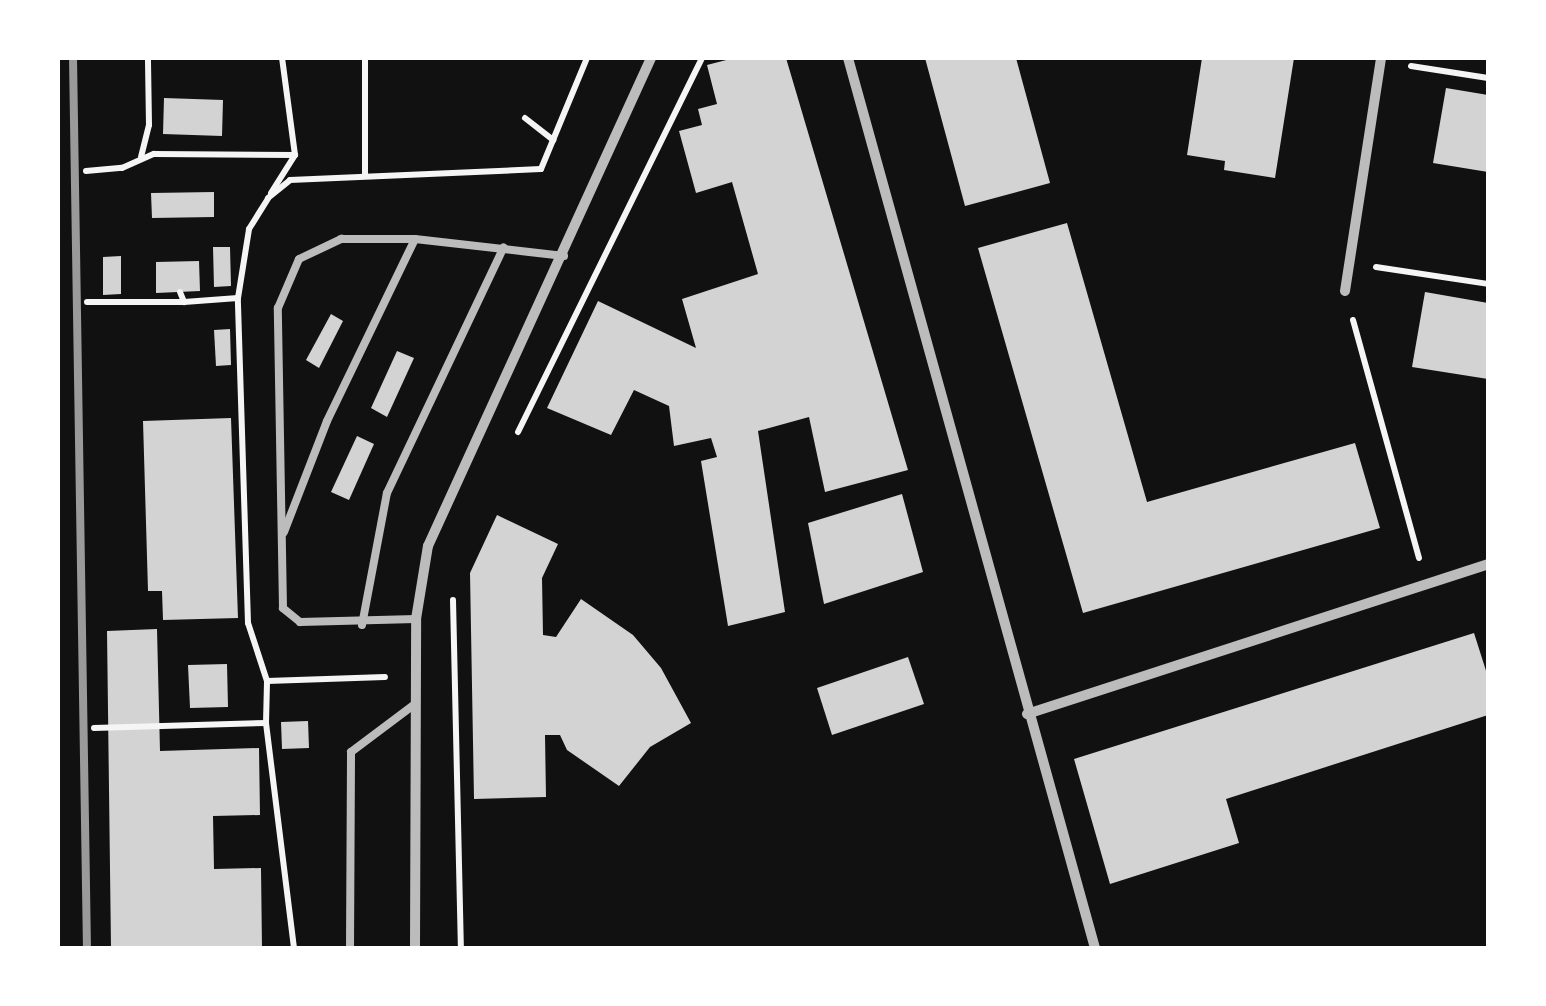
<!DOCTYPE html>
<style>
body{margin:0}
#map{position:relative;width:1546px;height:1006px;overflow:hidden;background:#111;font-family:Roboto,sans-serif}
div>[style]{position:absolute}
[style*='--x']{left:calc(var(--x)*1px);top:calc(var(--y)*1px);width:calc(var(--w)*1px);rotate:calc(var(--a)*1deg)}
.building>*{inset:0;background:#d3d3d3}
.path>*{height:6px;margin:-3px;padding:0 3px;transform-origin:3px;border-radius:3px;background:#f5f5f5}
.service>*{height:8px;margin:-4px;padding:0 4px;transform-origin:4px;border-radius:4px;background:#bcbcbc}
.minor>*{height:10px;margin:-5px;padding:0 5px;transform-origin:5px;border-radius:5px;background:#bcbcbc}
.rail>*{height:8px;margin:-4px;padding:0 4px;transform-origin:4px;border-radius:4px;background:#9a9a9a}
span{translate:-50% -50%;white-space:nowrap;text-align:center;line-height:1.15;-webkit-text-stroke:9px #fff;paint-order:stroke}
.frame{position:absolute;inset:0;border:60px solid #fff;pointer-events:none}
</style>
<div id="map">
<div class="building">
<div style="clip-path:polygon(734px 58px,786px 58px,908px 470px,825px 492px,809px 417px,758px 431px,785px 612px,728px 626px,701px 461px,717px 457px,711px 438px,674px 446px,669px 406px,634px 390px,611px 435px,547px 408px,598px 301px,696px 348px,682px 299px,758px 274px,732px 182px,696px 193px,679px 131px,702px 125px,698px 109px,717px 104px,707px 65px)"></div>
<div style="clip-path:polygon(925px 58px,1016px 58px,1050px 183px,965px 206px)"></div>
<div style="clip-path:polygon(1202px 58px,1294px 58px,1275px 178px,1224px 170px,1225px 161px,1187px 155px)"></div>
<div style="clip-path:polygon(1446px 88px,1488px 95px,1488px 172px,1433px 163px)"></div>
<div style="clip-path:polygon(164px 98px,223px 100px,222px 136px,163px 134px)"></div>
<div style="clip-path:polygon(214px 192px,214px 217px,152px 218px,151px 193px)"></div>
<div style="clip-path:polygon(1067px 223px,1147px 502px,1355px 443px,1380px 528px,1083px 613px,978px 248px)"></div>
<div style="clip-path:polygon(213px 247px,230px 247px,231px 286px,214px 287px)"></div>
<div style="clip-path:polygon(121px 256px,121px 294px,103px 295px,103px 257px)"></div>
<div style="clip-path:polygon(199px 261px,200px 291px,156px 293px,156px 262px)"></div>
<div style="clip-path:polygon(1425px 292px,1488px 303px,1488px 379px,1412px 367px)"></div>
<div style="clip-path:polygon(331px 314px,343px 321px,319px 368px,306px 360px)"></div>
<div style="clip-path:polygon(230px 329px,231px 365px,216px 366px,214px 330px)"></div>
<div style="clip-path:polygon(397px 351px,414px 358px,387px 417px,371px 408px)"></div>
<div style="clip-path:polygon(231px 418px,238px 618px,163px 620px,162px 591px,148px 591px,143px 421px)"></div>
<div style="clip-path:polygon(357px 436px,374px 444px,349px 500px,331px 492px)"></div>
<div style="clip-path:polygon(902px 494px,923px 572px,824px 604px,808px 523px)"></div>
<div style="clip-path:polygon(497px 515px,558px 544px,542px 578px,543px 635px,556px 637px,581px 599px,633px 635px,661px 668px,691px 723px,650px 747px,619px 786px,567px 750px,560px 735px,545px 735px,546px 797px,474px 799px,470px 573px)"></div>
<div style="clip-path:polygon(157px 629px,160px 751px,259px 748px,260px 815px,213px 816px,214px 869px,261px 868px,262px 948px,111px 948px,107px 631px)"></div>
<div style="clip-path:polygon(1474px 633px,1488px 677px,1488px 715px,1226px 799px,1239px 843px,1110px 884px,1074px 759px)"></div>
<div style="clip-path:polygon(908px 657px,924px 704px,832px 735px,817px 688px)"></div>
<div style="clip-path:polygon(227px 664px,228px 707px,190px 708px,188px 665px)"></div>
<div style="clip-path:polygon(308px 721px,309px 748px,282px 749px,281px 722px)"></div>
</div>
<div class="path">
<div style="--x:1411;--y:66;--w:78;--a:8.9"></div>
<div style="--x:525;--y:118;--w:36;--a:38"></div>
<div style="--x:141;--y:157;--w:33;--a:-76"></div>
<div style="--x:149;--y:125;--w:67;--a:-90.9"></div>
<div style="--x:86;--y:171;--w:36;--a:-5"></div>
<div style="--x:122;--y:168;--w:35;--a:-24"></div>
<div style="--x:154;--y:154;--w:141;--a:0.4"></div>
<div style="--x:365;--y:174;--w:116;--a:-90"></div>
<div style="--x:271;--y:193;--w:45;--a:-57.7"></div>
<div style="--x:295;--y:155;--w:98;--a:-97.6"></div>
<div style="--x:1376;--y:267;--w:113;--a:8.6"></div>
<div style="--x:180;--y:292;--w:11;--a:68"></div>
<div style="--x:184;--y:302;--w:54;--a:-4.2"></div>
<div style="--x:87;--y:302;--w:97;--a:0"></div>
<div style="--x:1353;--y:320;--w:247;--a:74.5"></div>
<div style="--x:518;--y:432;--w:417;--a:-63.8"></div>
<div style="--x:453;--y:600;--w:348;--a:88.7"></div>
<div style="--x:267;--y:681;--w:118;--a:-1.9"></div>
<div style="--x:94;--y:728;--w:172;--a:-1.7"></div>
<div style="--x:294;--y:948;--w:227;--a:-97.1"></div>
<div style="--x:266;--y:723;--w:42;--a:-88.6"></div>
<div style="--x:267;--y:681;--w:61;--a:-108.1"></div>
<div style="--x:248;--y:623;--w:325;--a:-91.8"></div>
<div style="--x:238;--y:298;--w:70;--a:-80.9"></div>
<div style="--x:249;--y:229;--w:36;--a:-58"></div>
<div style="--x:268;--y:198;--w:28;--a:-39"></div>
<div style="--x:290;--y:180;--w:251;--a:-2.5"></div>
<div style="--x:541;--y:169;--w:120;--a:-67.5"></div>
</div>
<div class="service">
<div style="--x:284;--y:532;--w:119;--a:-68.8"></div>
<div style="--x:327;--y:421;--w:202;--a:-64.2"></div>
<div style="--x:416;--y:619;--w:116;--a:178.5"></div>
<div style="--x:300;--y:622;--w:22;--a:-141"></div>
<div style="--x:283;--y:608;--w:300;--a:-91"></div>
<div style="--x:278;--y:308;--w:53;--a:-66.8"></div>
<div style="--x:299;--y:259;--w:47;--a:-25.5"></div>
<div style="--x:341;--y:239;--w:74;--a:0"></div>
<div style="--x:415;--y:239;--w:150;--a:6.5"></div>
<div style="--x:362;--y:625;--w:134;--a:-79.3"></div>
<div style="--x:387;--y:493;--w:272;--a:-64.6"></div>
<div style="--x:350;--y:948;--w:196;--a:-89.7"></div>
<div style="--x:351;--y:752;--w:80;--a:-36.9"></div>
</div>
<div class="minor">
<div style="--x:848;--y:58;--w:924;--a:74.49"></div>
<div style="--x:1345;--y:291;--w:236;--a:-81.2"></div>
<div style="--x:1027;--y:714;--w:485;--a:-18"></div>
<div style="--x:415;--y:948;--w:329;--a:-89.8"></div>
<div style="--x:416;--y:619;--w:74;--a:-80.7"></div>
<div style="--x:428;--y:546;--w:537;--a:-65.44"></div>
</div>
<div class="rail">
<div style="--x:73;--y:58;--w:890;--a:89.1"></div>
</div>
<div class="frame"></div>
</div>
